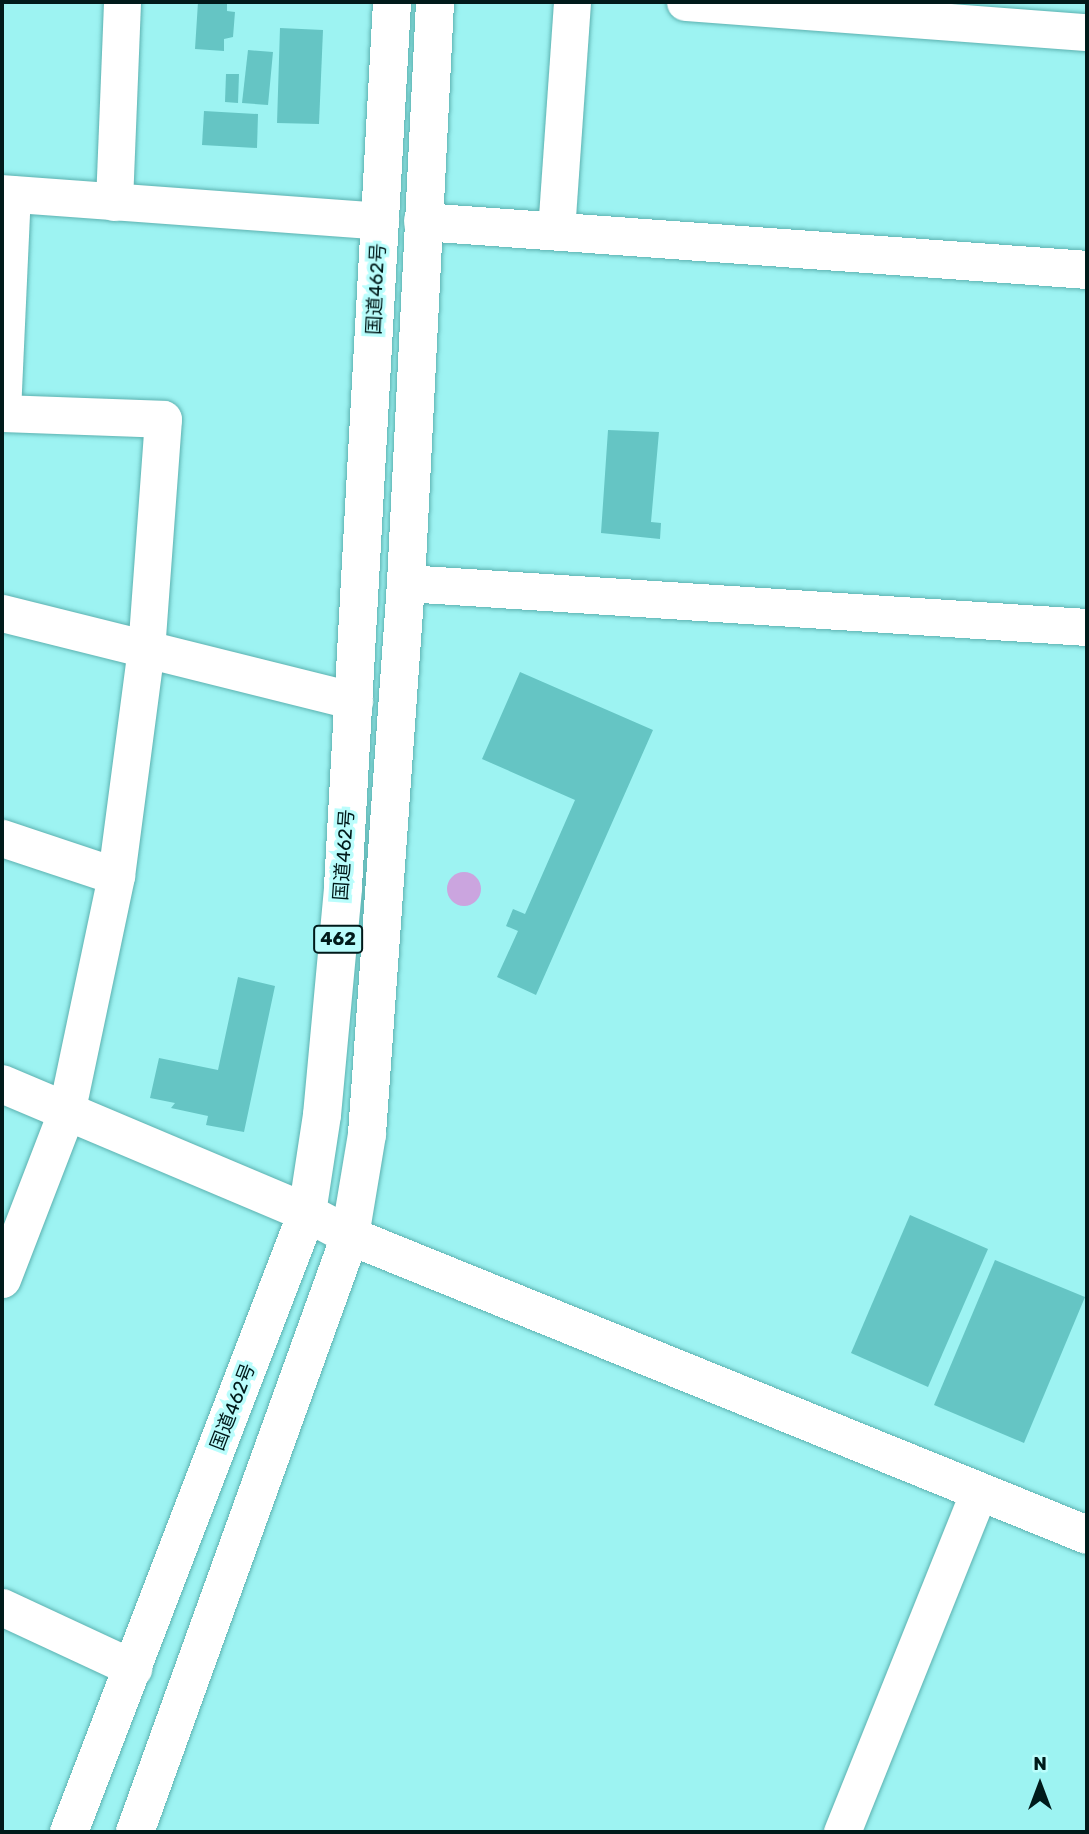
<!DOCTYPE html>
<meta charset="utf-8">
<style>
body{margin:0}
#map{position:relative;width:1089px;height:1834px;overflow:hidden;background:#9df3f2;font-family:Rubik,"Noto Sans JP",sans-serif}
div>[style]{position:absolute}
[style*='--x']{left:calc(var(--x)*1px);top:calc(var(--y)*1px);width:calc(var(--w)*1px);rotate:calc(var(--a)*1deg)}
.water>*{inset:0;background:#cba5df}
.round{border-radius:50%}
.building>*{inset:0;background:#65c5c4}
.roads{filter:drop-shadow(0 0 2px #5cb1b0) drop-shadow(0 0 2px #5cb1b0)}
.minor>*{height:37px;margin:-18.5px;padding:0 18.5px;transform-origin:18.5px;border-radius:18.5px;background:#fff}
.tertiary>*{height:38px;margin:-19px;padding:0 19px;transform-origin:19px;border-radius:19px;background:#fff}
.trunk>*{height:38px;margin:-19px;padding:0 19px;transform-origin:19px;border-radius:19px;background:#fff}
span{translate:-50% -50%;white-space:nowrap;text-align:center;line-height:1.15;-webkit-text-stroke:7px #bafdfc;paint-order:stroke}
.shield-label span{padding:2px 5px;background:#bafdfc;border:2px solid;border-radius:5px;-webkit-text-stroke-width:0}
.shield-label{font-size:18px;color:#001a1a;font-weight:700}
.street-label{font-size:19px;color:#001a1a}
.frame{position:absolute;inset:0;border:4px solid #001a1a;pointer-events:none}
.north{position:absolute;left:1005px;top:1750px;width:70px;height:70px;-webkit-text-stroke:5px #bafdfc;paint-order:stroke;rotate:0deg;font-size:19px;font-weight:700;line-height:28px;text-align:center;color:#001a1a}
.north::after{content:'';display:block;margin:auto;width:24px;height:32px;background:#001a1a;clip-path:polygon(50% 0,100% 100%,50% 72%,0 100%)}
</style>
<div id="map">
<div class="water">
<div class="round" style="left:447px;top:872px;width:34px;height:34px"></div>
</div>
<div class="building">
<div style="clip-path:polygon(198px 2px,227px 2px,227px 11px,235px 12px,233px 37px,224px 39px,224px 51px,195px 49px)"></div>
<div style="clip-path:polygon(280px 28px,323px 30px,319px 124px,277px 123px)"></div>
<div style="clip-path:polygon(248px 50px,273px 52px,268px 105px,242px 103px)"></div>
<div style="clip-path:polygon(226px 74px,239px 74px,238px 103px,225px 102px)"></div>
<div style="clip-path:polygon(204px 111px,258px 114px,257px 148px,202px 145px)"></div>
<div style="clip-path:polygon(608px 430px,659px 432px,651px 522px,661px 523px,660px 539px,601px 533px)"></div>
<div style="clip-path:polygon(520px 672px,653px 730px,536px 995px,497px 977px,518px 931px,506px 926px,513px 909px,525px 914px,575px 800px,482px 759px)"></div>
<div style="clip-path:polygon(238px 977px,275px 986px,244px 1132px,206px 1125px,208px 1116px,171px 1108px,175px 1103px,150px 1098px,159px 1058px,218px 1070px)"></div>
<div style="clip-path:polygon(910px 1215px,988px 1249px,928px 1387px,851px 1353px)"></div>
<div style="clip-path:polygon(995px 1260px,1085px 1297px,1024px 1443px,934px 1405px)"></div>
</div>
<div class="roads">
<div class="minor">
<div style="--x:685;--y:2;--w:403;--a:4.3"></div>
<div style="--x:2;--y:193;--w:379;--a:4.2"></div>
<div style="--x:114;--y:202;--w:200;--a:-87.7"></div>
<div style="--x:556;--y:231;--w:230;--a:-86"></div>
<div style="--x:2;--y:412;--w:218;--a:-87.4"></div>
<div style="--x:2;--y:413;--w:161;--a:2.1"></div>
<div style="--x:163;--y:419;--w:230;--a:94.2"></div>
<div style="--x:146;--y:648;--w:230;--a:97.5"></div>
<div style="--x:116;--y:876;--w:242;--a:101.9"></div>
<div style="--x:66;--y:1113;--w:178;--a:111.1"></div>
<div style="--x:406;--y:583;--w:682;--a:3.7"></div>
<div style="--x:2;--y:613;--w:363;--a:14"></div>
<div style="--x:2;--y:838;--w:120;--a:18.4"></div>
<div style="--x:2;--y:1607;--w:145;--a:25"></div>
<div style="--x:842;--y:1832;--w:367;--a:-68.1"></div>
</div>
<div class="tertiary">
<div style="--x:423;--y:222;--w:666;--a:4.13"></div>
<div style="--x:2;--y:1084;--w:331;--a:22.9"></div>
<div style="--x:307;--y:1213;--w:49;--a:28.1"></div>
<div style="--x:350;--y:1236;--w:795;--a:22.08"></div>
</div>
<div class="trunk">
<div style="--x:69;--y:1832;--w:663;--a:-68.97"></div>
<div style="--x:307;--y:1213;--w:99;--a:-81.3"></div>
<div style="--x:322;--y:1115;--w:229;--a:-84.7"></div>
<div style="--x:343;--y:887;--w:886;--a:-86.83"></div>
<div style="--x:135;--y:1832;--w:634;--a:-70.16"></div>
<div style="--x:350;--y:1236;--w:103;--a:-80.5"></div>
<div style="--x:367;--y:1134;--w:552;--a:-85.95"></div>
<div style="--x:406;--y:583;--w:582;--a:-87.14"></div>
</div>
</div>
<div class="shield-label">
<span style="left:338px;top:939px">462</span>
</div>
<div class="street-label">
<span style="left:376px;top:289px;rotate:-87deg">国道462号</span>
<span style="left:344px;top:855px;rotate:-86deg">国道462号</span>
<span style="left:233px;top:1407px;rotate:-69deg">国道462号</span>
</div>
<div class="frame"></div>
<div class="north">N</div>
</div>
